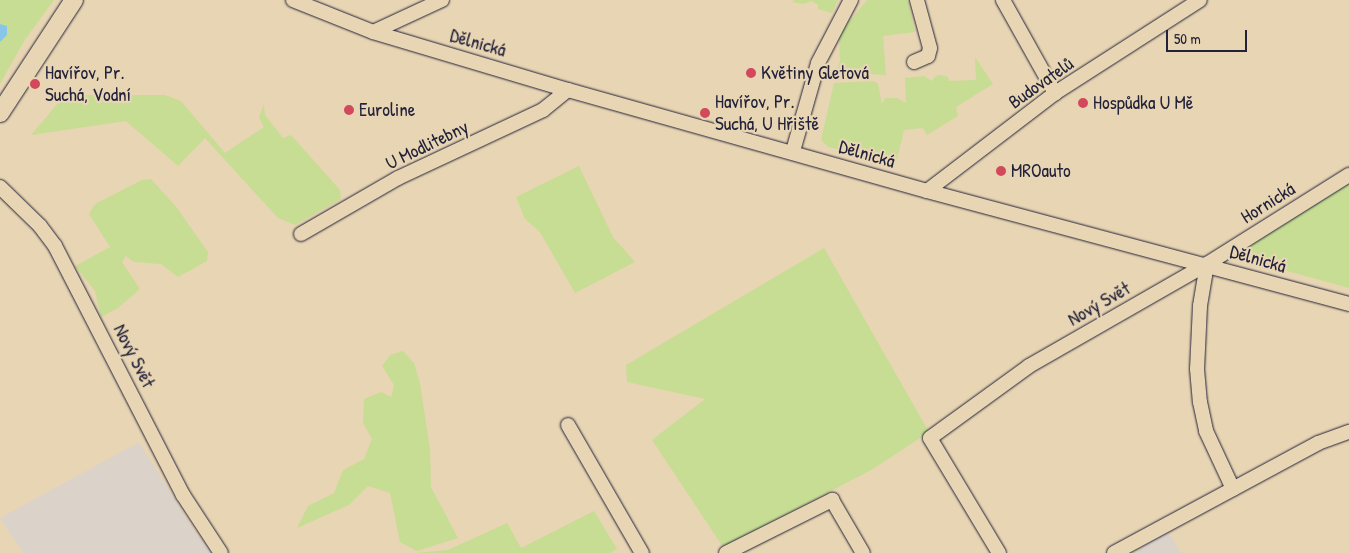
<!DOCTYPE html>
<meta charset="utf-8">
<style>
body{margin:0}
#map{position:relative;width:1349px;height:553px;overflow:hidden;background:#e8d5b3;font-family:"Patrick Hand",sans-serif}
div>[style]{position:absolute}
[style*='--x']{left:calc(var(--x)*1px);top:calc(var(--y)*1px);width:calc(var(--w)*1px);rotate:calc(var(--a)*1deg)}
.built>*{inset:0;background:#dbd3ca}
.green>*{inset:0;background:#c7dd93}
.water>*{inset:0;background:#88c6e9}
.roads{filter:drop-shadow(0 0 1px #22223b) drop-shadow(0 0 1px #22223b)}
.minor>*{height:14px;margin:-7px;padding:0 7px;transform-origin:7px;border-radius:7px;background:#e8d5b3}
.major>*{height:18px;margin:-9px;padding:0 9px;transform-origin:9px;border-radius:9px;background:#e8d5b3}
.dots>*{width:14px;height:14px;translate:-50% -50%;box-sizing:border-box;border:2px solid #e8d5b3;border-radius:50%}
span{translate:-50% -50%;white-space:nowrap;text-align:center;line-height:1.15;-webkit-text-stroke:4.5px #e8d5b3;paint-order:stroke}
.street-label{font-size:19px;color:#22223b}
.poi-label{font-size:19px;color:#22223b}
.left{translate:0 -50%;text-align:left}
.scale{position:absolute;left:1166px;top:30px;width:81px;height:22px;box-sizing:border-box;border:2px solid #22223b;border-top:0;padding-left:6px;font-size:15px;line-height:18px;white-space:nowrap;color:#22223b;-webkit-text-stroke:4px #e8d5b3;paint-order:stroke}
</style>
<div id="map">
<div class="built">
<div style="clip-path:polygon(139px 442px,194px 530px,212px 553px,23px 553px,0 518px)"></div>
<div style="clip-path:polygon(1167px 530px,1181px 553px,1135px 553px)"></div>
</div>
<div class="green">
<div style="clip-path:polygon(0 0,54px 0,24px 41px,0 84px,0 42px,7px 27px,0 24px)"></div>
<div style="clip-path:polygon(794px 0,838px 0,832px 13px,818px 9px,818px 5px,812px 1px,803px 4px,792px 2px)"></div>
<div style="clip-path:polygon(867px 0,908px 0,915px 32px,883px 36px,886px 75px,869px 74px,868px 64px,860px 75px,835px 76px,840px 61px,839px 34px)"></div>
<div style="clip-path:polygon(975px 57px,993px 84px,956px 107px,958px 116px,927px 135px,923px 128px,904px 130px,896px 163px,828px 147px,821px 140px,834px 83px,874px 81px,878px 84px,882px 104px,885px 98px,897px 98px,906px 103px,905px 78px,924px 76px,932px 81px,937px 75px,941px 75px,948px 77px,949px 81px,976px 80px)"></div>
<div style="clip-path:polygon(65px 95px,165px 95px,181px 101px,225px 153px,264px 127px,259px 117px,264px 104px,265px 115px,283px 138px,291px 135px,340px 190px,341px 199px,295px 225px,278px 218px,205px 138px,178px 166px,126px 121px,31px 135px)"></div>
<div style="clip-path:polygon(579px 166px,613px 237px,635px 262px,575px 293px,540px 232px,525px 219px,516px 197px)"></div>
<div style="clip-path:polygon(151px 179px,177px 208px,208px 252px,207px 261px,178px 277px,161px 264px,134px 262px,126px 256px,122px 262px,140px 289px,118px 308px,101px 317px,95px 291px,75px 266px,110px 247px,89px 214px,95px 204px,142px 180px)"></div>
<div style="clip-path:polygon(1349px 179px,1349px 288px,1233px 256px)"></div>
<div style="clip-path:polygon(824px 248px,929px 432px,873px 469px,723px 547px,652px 440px,705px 399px,627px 382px,626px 365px)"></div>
<div style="clip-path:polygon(403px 351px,414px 363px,420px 383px,430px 450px,431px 487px,458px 538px,417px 551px,400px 542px,390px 493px,368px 486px,349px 505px,297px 528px,308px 506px,334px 493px,343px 470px,364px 459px,372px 439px,363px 423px,364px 399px,381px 392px,391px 397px,394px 385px,382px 366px,390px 355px)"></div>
<div style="clip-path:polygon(594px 511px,617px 549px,610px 553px,417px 553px,448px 550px,507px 523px,521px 548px)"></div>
</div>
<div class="water">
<div style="clip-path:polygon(0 24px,7px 26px,7px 35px,0 42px)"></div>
</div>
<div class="roads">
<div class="minor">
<div style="--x:293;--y:0;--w:86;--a:21.8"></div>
<div style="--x:373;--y:32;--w:203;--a:16.6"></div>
<div style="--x:568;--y:90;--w:373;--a:15.7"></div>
<div style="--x:927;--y:191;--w:437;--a:15"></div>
<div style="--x:1003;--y:0;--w:107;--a:60.8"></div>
<div style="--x:373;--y:32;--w:76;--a:-24.9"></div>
<div style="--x:914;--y:62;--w:15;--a:-23"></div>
<div style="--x:928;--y:56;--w:8;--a:-76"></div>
<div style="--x:930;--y:48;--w:50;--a:-105.2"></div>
<div style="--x:793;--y:151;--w:91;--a:-74.1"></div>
<div style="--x:818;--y:63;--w:71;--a:-62.4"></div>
<div style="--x:0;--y:187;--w:56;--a:44.3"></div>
<div style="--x:40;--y:226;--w:25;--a:53"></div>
<div style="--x:55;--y:246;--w:280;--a:62.8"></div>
<div style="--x:183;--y:495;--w:69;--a:56.8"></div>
<div style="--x:927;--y:191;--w:161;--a:-37.4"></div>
<div style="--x:1055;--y:93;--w:172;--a:-32.7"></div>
<div style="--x:301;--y:234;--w:112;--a:-30"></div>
<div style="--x:398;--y:178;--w:160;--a:-25.1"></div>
<div style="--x:543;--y:110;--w:32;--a:-39"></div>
<div style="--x:1207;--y:264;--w:43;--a:99.5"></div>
<div style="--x:1200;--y:306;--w:63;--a:92.7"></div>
<div style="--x:1197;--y:369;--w:33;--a:85"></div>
<div style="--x:1200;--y:402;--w:30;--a:78"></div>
<div style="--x:1206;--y:431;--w:64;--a:65"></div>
<div style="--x:568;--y:425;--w:148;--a:60"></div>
<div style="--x:726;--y:553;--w:119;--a:-26.6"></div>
<div style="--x:832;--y:500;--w:61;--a:59.7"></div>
<div style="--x:999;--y:553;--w:134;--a:-121"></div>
<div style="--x:930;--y:438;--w:122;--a:-36"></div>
<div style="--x:1029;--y:366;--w:205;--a:-29.8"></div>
<div style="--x:1207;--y:264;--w:168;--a:-32.1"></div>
<div style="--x:1114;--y:553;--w:232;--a:-28.3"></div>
<div style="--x:1318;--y:443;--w:33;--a:-20"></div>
</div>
<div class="major">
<div style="--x:0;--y:113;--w:135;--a:-56.8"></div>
</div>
</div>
<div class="dots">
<div style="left:751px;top:73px;background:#d1495b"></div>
<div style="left:35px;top:84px;background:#d1495b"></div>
<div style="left:1083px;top:103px;background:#d1495b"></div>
<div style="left:349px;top:110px;background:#d1495b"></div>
<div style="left:705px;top:113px;background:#d1495b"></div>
<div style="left:1001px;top:171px;background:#d1495b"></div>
</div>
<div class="street-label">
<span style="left:478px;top:43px;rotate:16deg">Dělnická</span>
<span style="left:1041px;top:83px;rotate:-35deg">Budovatelů</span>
<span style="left:427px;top:145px;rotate:-26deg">U Modlitebny</span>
<span style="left:867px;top:154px;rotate:16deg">Dělnická</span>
<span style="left:1268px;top:203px;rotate:-32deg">Hornická</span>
<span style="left:1258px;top:259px;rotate:16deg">Dělnická</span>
<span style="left:1099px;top:304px;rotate:-30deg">Nový Svět</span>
<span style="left:134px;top:356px;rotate:63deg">Nový Svět</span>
</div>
<div class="poi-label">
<span class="left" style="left:45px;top:84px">Havířov, Pr.<br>Suchá, Vodní</span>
<span class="left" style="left:761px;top:73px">Květiny Gletová</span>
<span class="left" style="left:715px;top:113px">Havířov, Pr.<br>Suchá, U Hřiště</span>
<span class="left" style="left:1093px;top:103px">Hospůdka U Mě</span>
<span class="left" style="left:359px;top:110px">Euroline</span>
<span class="left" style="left:1011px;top:171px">MROauto</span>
</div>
<div class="scale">50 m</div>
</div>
